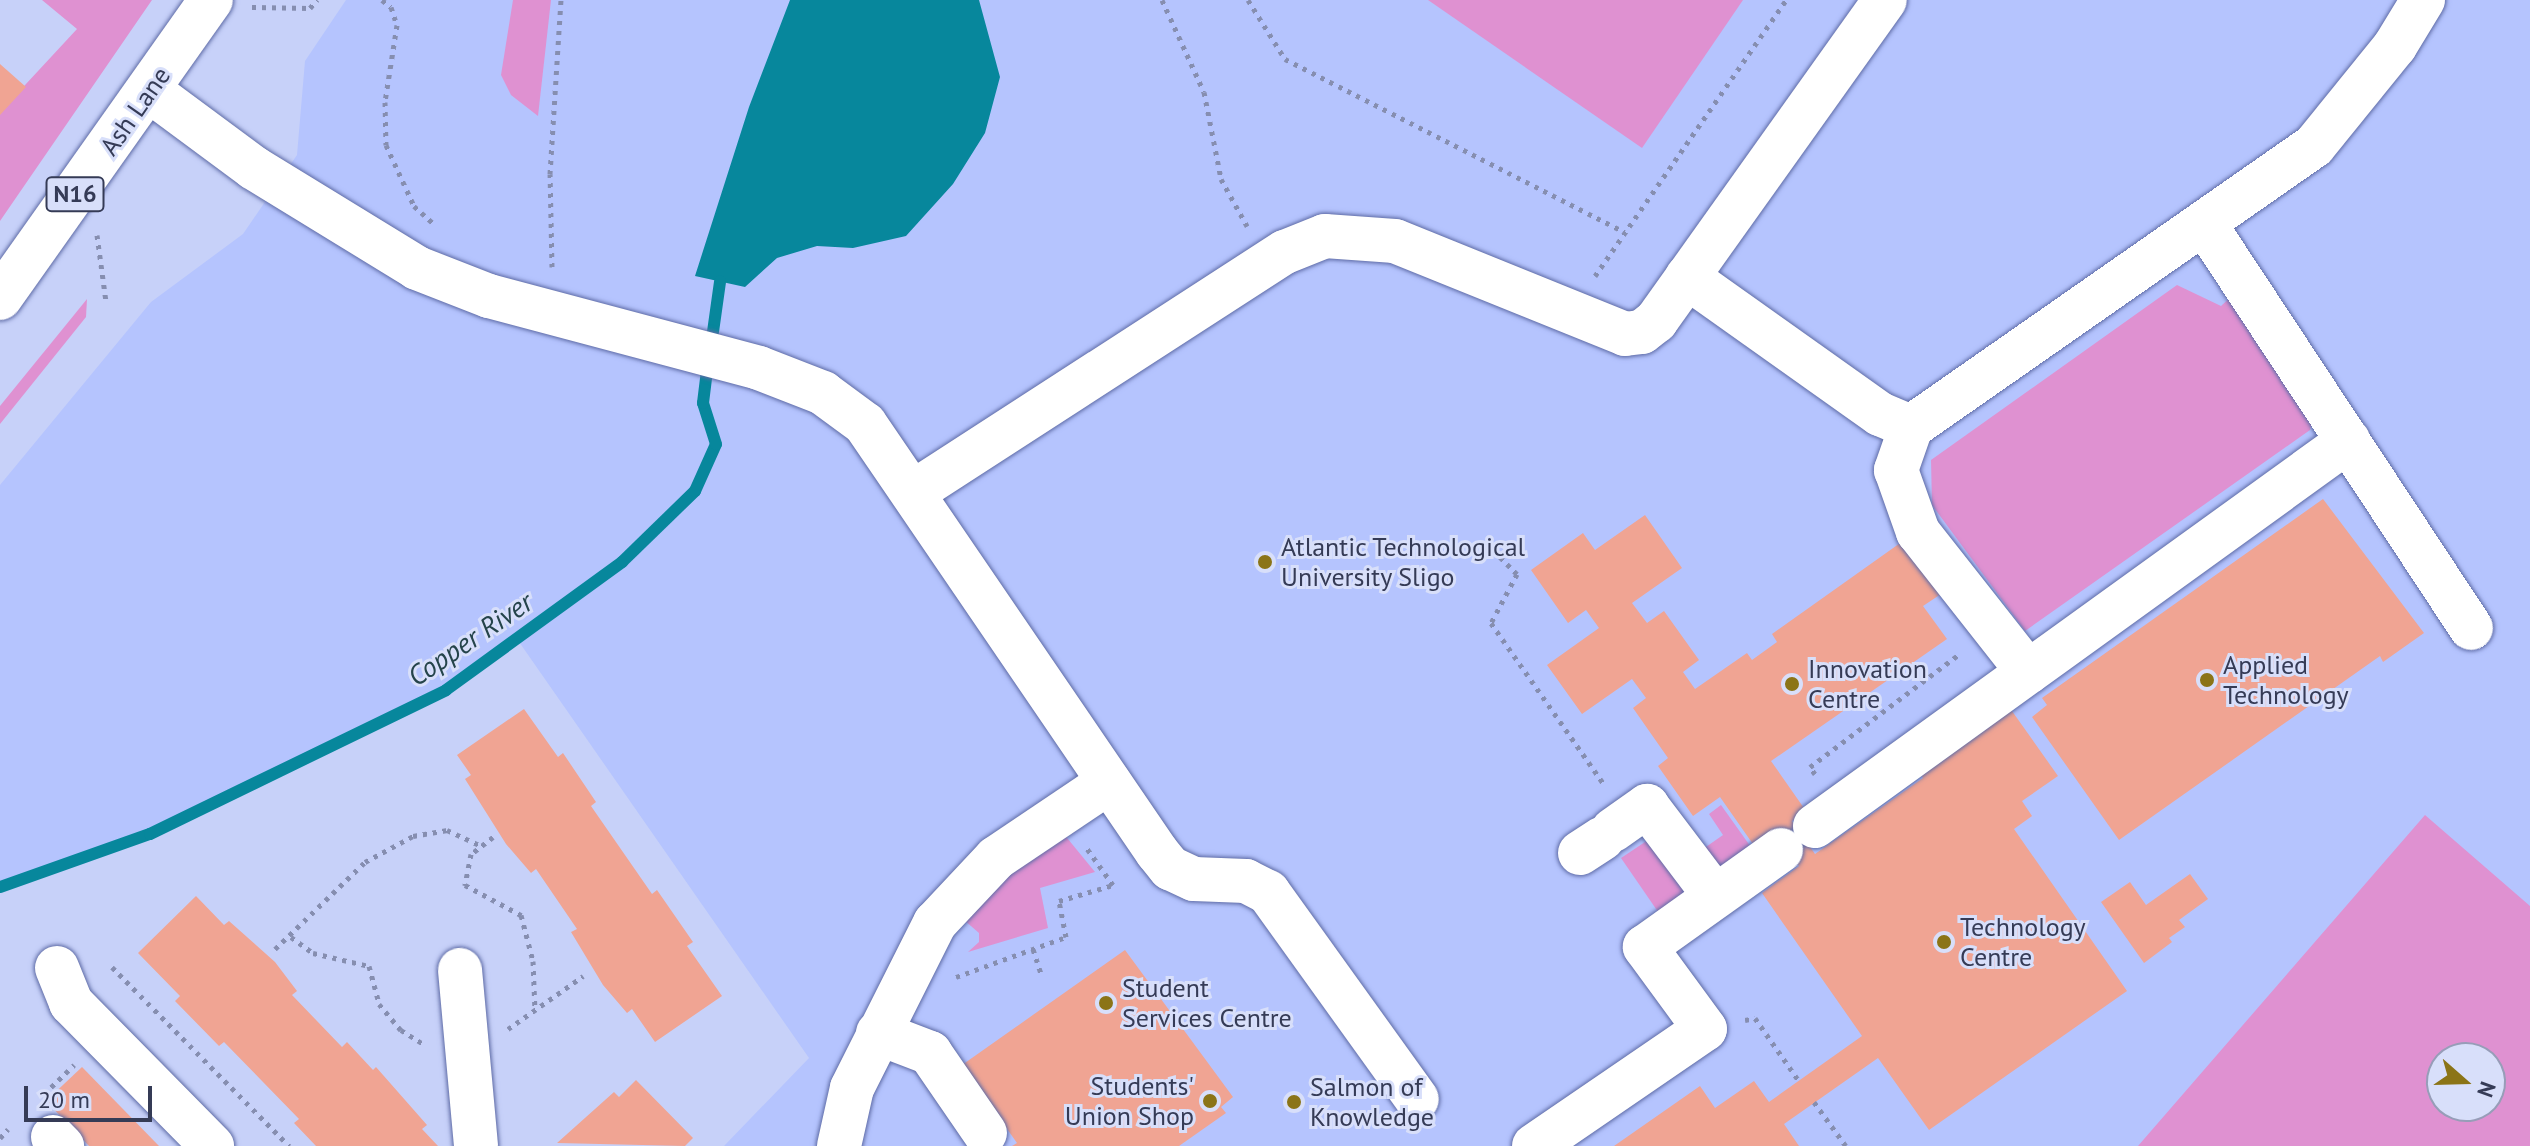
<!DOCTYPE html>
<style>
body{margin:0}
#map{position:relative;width:2530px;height:1146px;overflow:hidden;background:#c7d1f9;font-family:"PT Sans",sans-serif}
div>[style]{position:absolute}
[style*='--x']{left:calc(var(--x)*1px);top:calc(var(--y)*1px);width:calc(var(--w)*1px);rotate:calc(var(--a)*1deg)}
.built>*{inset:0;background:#b5c4fe}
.green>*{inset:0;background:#df91d1}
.water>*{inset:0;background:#07879c}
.stream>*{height:12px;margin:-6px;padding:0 6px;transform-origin:6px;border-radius:6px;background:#07879c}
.building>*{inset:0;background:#f0a493}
.path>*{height:5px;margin-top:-2.5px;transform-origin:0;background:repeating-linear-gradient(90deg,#868eb0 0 4px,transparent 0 10px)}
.roads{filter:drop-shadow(0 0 2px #5e6ba6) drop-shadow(0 0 2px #5e6ba6)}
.minor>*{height:44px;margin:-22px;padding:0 22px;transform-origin:22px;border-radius:22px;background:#fff}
.highway>*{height:44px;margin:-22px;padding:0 22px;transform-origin:22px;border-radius:22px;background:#fff}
.dots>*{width:22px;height:22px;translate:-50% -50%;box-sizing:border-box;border:4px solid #d8dffa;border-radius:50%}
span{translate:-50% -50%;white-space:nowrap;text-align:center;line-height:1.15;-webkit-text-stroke:6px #d8dffa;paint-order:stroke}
.shield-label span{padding:2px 6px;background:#d8dffa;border:2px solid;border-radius:6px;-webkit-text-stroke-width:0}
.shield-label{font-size:24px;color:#353b56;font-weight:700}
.street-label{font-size:26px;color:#353b56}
.poi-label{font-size:26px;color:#353b56}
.left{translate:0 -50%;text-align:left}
.right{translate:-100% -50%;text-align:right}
.water-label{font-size:28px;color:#25444b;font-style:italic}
.north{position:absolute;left:2426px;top:1042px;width:80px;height:80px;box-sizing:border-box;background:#d8dffa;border:2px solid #979db8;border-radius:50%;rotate:110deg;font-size:22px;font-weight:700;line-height:32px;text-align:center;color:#353b56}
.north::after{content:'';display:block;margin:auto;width:28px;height:36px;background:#8b7417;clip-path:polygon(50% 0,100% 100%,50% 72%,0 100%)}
.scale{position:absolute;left:24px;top:1086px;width:128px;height:36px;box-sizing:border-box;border:4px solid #353b56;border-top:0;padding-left:10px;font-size:24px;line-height:28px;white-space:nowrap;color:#353b56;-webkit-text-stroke:6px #d8dffa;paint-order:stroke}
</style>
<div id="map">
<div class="built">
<div style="clip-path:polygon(evenodd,346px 0,2530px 0,2530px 1146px,724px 1146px,809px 1058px,517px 639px,446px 690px,296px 766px,150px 834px,0 887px,0 485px,151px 302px,243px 234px,297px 155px,305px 61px,346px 0,2442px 1058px,2490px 1058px,2490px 1106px,2442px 1106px,2442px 1058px)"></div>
</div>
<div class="green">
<div style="clip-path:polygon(42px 0,152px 0,0 221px,0 112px,77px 29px)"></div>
<div style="clip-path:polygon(513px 0,551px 0,538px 116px,511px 95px,501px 75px)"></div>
<div style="clip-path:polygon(1428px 0,1743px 0,1642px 148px)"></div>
<div style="clip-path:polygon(2177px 285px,2221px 306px,2233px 295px,2315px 410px,2310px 430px,2025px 631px,1932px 505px,1931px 460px)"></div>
<div style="clip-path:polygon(87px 299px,86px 317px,0 424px,0 406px)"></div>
<div style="clip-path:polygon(1721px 805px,1758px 857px,1716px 887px,1693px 856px,1723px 835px,1709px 814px)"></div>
<div style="clip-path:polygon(evenodd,2425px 815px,2530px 906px,2530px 1146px,2138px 1146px,2425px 815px,2442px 1058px,2490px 1058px,2490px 1106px,2442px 1106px,2442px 1058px)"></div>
<div style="clip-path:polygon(1063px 833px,1095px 872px,1040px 888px,1048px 928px,968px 952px,979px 942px,979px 933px,964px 920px,1003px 878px)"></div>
<div style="clip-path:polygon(1657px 834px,1700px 897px,1665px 922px,1621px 858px)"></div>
</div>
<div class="water">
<div style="clip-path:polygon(790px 0,979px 0,1000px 77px,985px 133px,953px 184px,906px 236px,853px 248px,817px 246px,777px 258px,745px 287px,695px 276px,749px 107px)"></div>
</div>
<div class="stream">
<div style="--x:711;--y:346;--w:65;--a:-82"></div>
<div style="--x:0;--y:887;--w:159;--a:-19.5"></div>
<div style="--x:150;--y:834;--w:329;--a:-25.9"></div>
<div style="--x:446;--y:690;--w:218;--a:-36"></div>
<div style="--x:622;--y:562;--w:102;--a:-44.2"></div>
<div style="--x:695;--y:491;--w:51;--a:-65.9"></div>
<div style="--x:716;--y:444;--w:43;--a:-107.6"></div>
<div style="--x:703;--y:403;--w:39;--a:-83"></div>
</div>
<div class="building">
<div style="clip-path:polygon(0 64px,26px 87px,0 115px)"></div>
<div style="clip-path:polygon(2323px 499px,2424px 633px,2383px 662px,2380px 656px,2119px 840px,2032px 717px,2047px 705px,2042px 698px)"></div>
<div style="clip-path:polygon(1645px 515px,1682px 568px,1632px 603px,1647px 623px,1664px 611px,1699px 660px,1683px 672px,1695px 689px,1747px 653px,1752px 660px,1777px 642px,1772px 634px,1903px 541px,1941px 594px,1923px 606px,1947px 639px,1771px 761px,1806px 811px,1792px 821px,1815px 854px,1923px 778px,1916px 768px,2007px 704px,2058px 776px,2022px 801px,2032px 816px,2014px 829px,2127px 991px,1929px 1130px,1878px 1058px,1784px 1124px,1799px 1146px,1614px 1146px,1700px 1086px,1715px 1108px,1754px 1081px,1769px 1102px,1862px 1036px,1762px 893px,1799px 866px,1776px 833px,1755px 847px,1720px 797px,1693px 816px,1658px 766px,1668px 758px,1633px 708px,1646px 698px,1632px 679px,1582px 714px,1547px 665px,1599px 628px,1586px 610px,1568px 623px,1531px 570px,1583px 533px,1595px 550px)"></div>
<div style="clip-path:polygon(524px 709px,558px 757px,563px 753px,596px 802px,591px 806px,652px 894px,657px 890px,693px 942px,687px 946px,722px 996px,655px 1042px,632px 1009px,627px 1013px,603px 985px,571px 932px,577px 929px,536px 869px,531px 873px,506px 844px,465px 779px,471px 775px,457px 755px)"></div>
<div style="clip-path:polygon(2190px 874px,2208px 899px,2179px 920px,2185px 927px,2169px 938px,2172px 942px,2144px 963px,2101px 902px,2130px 882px,2146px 905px)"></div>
<div style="clip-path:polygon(196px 896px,224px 925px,229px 921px,275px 962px,297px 991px,292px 995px,342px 1047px,347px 1042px,373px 1070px,376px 1067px,427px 1125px,422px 1129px,438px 1146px,316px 1146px,294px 1123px,299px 1119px,224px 1042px,219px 1046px,175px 1001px,180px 996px,138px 953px)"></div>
<div style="clip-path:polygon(1125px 950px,1233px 1097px,1221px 1107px,1226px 1113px,1179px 1146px,1012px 1146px,1017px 1143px,962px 1065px)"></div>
<div style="clip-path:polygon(82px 1067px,159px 1146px,89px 1146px,46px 1101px)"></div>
<div style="clip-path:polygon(636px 1080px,693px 1138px,685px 1146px,557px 1143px,614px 1092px,619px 1097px)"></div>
</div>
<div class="path">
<div style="--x:382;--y:0;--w:11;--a:38"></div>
<div style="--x:391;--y:7;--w:19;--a:72"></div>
<div style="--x:397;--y:25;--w:78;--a:98.9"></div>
<div style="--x:385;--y:102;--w:43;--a:88.7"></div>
<div style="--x:386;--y:145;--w:67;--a:65.3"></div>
<div style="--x:414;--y:206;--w:27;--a:42"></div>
<div style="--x:1162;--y:0;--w:101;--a:65.5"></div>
<div style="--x:1204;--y:92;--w:89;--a:78.9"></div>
<div style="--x:1221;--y:179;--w:54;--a:61"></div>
<div style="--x:1248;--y:0;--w:70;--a:57.9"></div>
<div style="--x:1285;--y:59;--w:381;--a:27"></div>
<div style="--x:252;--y:7;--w:58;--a:1"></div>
<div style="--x:310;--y:8;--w:11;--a:-49"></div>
<div style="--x:97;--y:235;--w:68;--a:82.3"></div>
<div style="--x:552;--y:267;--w:93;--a:-91.2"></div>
<div style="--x:550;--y:174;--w:174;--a:-86.4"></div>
<div style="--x:1595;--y:276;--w:336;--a:-55.3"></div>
<div style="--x:1500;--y:557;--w:24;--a:45"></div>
<div style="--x:1517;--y:574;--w:55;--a:118"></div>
<div style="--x:1491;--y:623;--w:199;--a:55"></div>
<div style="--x:1815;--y:774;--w:9;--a:-126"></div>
<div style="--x:1810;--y:767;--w:189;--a:-37.1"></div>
<div style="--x:493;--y:837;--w:28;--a:142"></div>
<div style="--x:471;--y:854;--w:32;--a:101"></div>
<div style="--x:465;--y:885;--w:64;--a:28.2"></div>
<div style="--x:521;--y:915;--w:48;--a:75.4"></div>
<div style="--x:533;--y:961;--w:49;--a:87.7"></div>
<div style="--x:291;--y:937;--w:27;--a:36"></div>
<div style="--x:313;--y:953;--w:57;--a:13.1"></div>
<div style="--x:369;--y:966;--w:39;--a:75"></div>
<div style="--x:379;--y:1004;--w:34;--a:50"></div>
<div style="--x:401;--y:1030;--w:25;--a:32"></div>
<div style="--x:275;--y:949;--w:125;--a:-44"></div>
<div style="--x:365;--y:862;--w:55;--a:-28.4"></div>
<div style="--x:413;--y:836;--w:35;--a:-10"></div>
<div style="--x:447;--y:830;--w:38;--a:25"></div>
<div style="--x:1033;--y:949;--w:26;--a:72"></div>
<div style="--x:112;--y:967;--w:252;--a:45.3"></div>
<div style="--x:956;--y:977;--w:117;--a:-20"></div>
<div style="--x:1066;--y:937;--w:37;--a:-101"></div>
<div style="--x:1059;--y:901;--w:56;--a:-16.5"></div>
<div style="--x:1113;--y:885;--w:47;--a:-125.4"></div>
<div style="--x:1745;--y:1020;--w:10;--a:-11"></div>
<div style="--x:1755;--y:1018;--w:77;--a:55.1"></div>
<div style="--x:508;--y:1029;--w:92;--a:-35.2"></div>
<div style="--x:44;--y:1094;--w:42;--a:-44"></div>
<div style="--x:1814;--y:1102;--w:54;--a:54"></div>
<div style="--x:0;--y:1138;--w:12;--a:-48"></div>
</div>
<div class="roads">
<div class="minor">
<div style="--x:150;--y:91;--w:129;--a:36.5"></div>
<div style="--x:254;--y:168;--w:191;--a:31.5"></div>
<div style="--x:417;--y:268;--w:77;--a:21.3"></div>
<div style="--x:489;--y:296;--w:279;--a:14.9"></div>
<div style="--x:759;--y:368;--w:69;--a:21.3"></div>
<div style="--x:823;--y:393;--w:52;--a:36.4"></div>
<div style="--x:865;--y:424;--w:518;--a:55.7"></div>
<div style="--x:1157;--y:852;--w:21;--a:51"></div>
<div style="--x:1170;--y:868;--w:26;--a:25"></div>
<div style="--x:1194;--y:879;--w:52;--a:2.2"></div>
<div style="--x:1246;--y:881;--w:25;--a:27"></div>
<div style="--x:1268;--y:892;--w:255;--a:54.3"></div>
<div style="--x:2204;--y:223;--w:485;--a:56.6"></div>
<div style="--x:1687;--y:277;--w:237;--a:35.4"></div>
<div style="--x:1880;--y:414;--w:34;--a:23"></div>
<div style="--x:1911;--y:427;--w:491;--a:-34.9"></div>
<div style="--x:2314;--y:146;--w:129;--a:-51"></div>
<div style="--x:2395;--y:46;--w:54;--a:-58.7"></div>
<div style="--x:1911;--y:427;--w:46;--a:109.2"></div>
<div style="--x:1896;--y:470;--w:66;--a:70.5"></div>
<div style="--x:1918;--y:532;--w:178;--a:51.8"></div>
<div style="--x:915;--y:491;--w:440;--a:-32.9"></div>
<div style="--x:1285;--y:252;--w:43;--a:-21.8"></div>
<div style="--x:1325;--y:236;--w:70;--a:4.1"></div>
<div style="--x:1395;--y:241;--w:248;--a:22"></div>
<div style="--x:1625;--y:334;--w:17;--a:-7"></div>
<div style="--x:1642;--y:332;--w:18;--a:-38"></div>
<div style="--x:1656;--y:321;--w:394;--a:-54.5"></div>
<div style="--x:1815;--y:826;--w:658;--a:-35.84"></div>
<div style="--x:1613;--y:830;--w:42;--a:-35.2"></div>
<div style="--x:1647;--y:806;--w:113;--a:52.9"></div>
<div style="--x:1580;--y:853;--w:27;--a:-33"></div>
<div style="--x:57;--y:968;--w:38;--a:68"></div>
<div style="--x:71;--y:1003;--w:201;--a:45.4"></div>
<div style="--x:460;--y:970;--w:177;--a:84.8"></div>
<div style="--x:878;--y:1033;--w:56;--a:21"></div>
<div style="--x:930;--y:1053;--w:97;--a:55.5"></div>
<div style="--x:53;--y:1137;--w:13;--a:45"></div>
<div style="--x:839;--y:1146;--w:59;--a:-77.4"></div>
<div style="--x:852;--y:1088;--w:185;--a:-63.3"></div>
<div style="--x:935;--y:923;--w:89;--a:-46.8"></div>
<div style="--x:996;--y:858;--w:136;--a:-33.9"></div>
<div style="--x:1534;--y:1146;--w:207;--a:-34.4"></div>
<div style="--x:1705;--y:1029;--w:102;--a:-126.2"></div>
<div style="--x:1645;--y:947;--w:167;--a:-35.5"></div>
</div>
<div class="highway">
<div style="--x:0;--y:298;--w:365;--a:-54.7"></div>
</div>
</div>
<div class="dots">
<div style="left:1265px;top:562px;background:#8b7417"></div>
<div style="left:2207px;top:680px;background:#8b7417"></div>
<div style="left:1792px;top:684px;background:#8b7417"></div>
<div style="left:1944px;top:942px;background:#8b7417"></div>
<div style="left:1106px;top:1003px;background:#8b7417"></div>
<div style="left:1210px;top:1101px;background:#8b7417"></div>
<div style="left:1294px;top:1102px;background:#8b7417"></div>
</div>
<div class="shield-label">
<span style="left:75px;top:194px">N16</span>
</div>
<div class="street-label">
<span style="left:135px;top:111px;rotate:-55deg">Ash Lane</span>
</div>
<div class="poi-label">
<span class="left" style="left:1281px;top:562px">Atlantic Technological<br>University Sligo</span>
<span class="left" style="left:2223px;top:680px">Applied<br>Technology</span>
<span class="left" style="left:1808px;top:684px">Innovation<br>Centre</span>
<span class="left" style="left:1960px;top:942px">Technology<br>Centre</span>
<span class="left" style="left:1122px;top:1003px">Student<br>Services Centre</span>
<span class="right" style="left:1194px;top:1101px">Students'<br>Union Shop</span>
<span class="left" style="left:1310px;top:1102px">Salmon of<br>Knowledge</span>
</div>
<div class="water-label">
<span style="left:470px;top:639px;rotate:-34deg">Copper River</span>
</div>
<div class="north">N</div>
<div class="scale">20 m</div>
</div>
